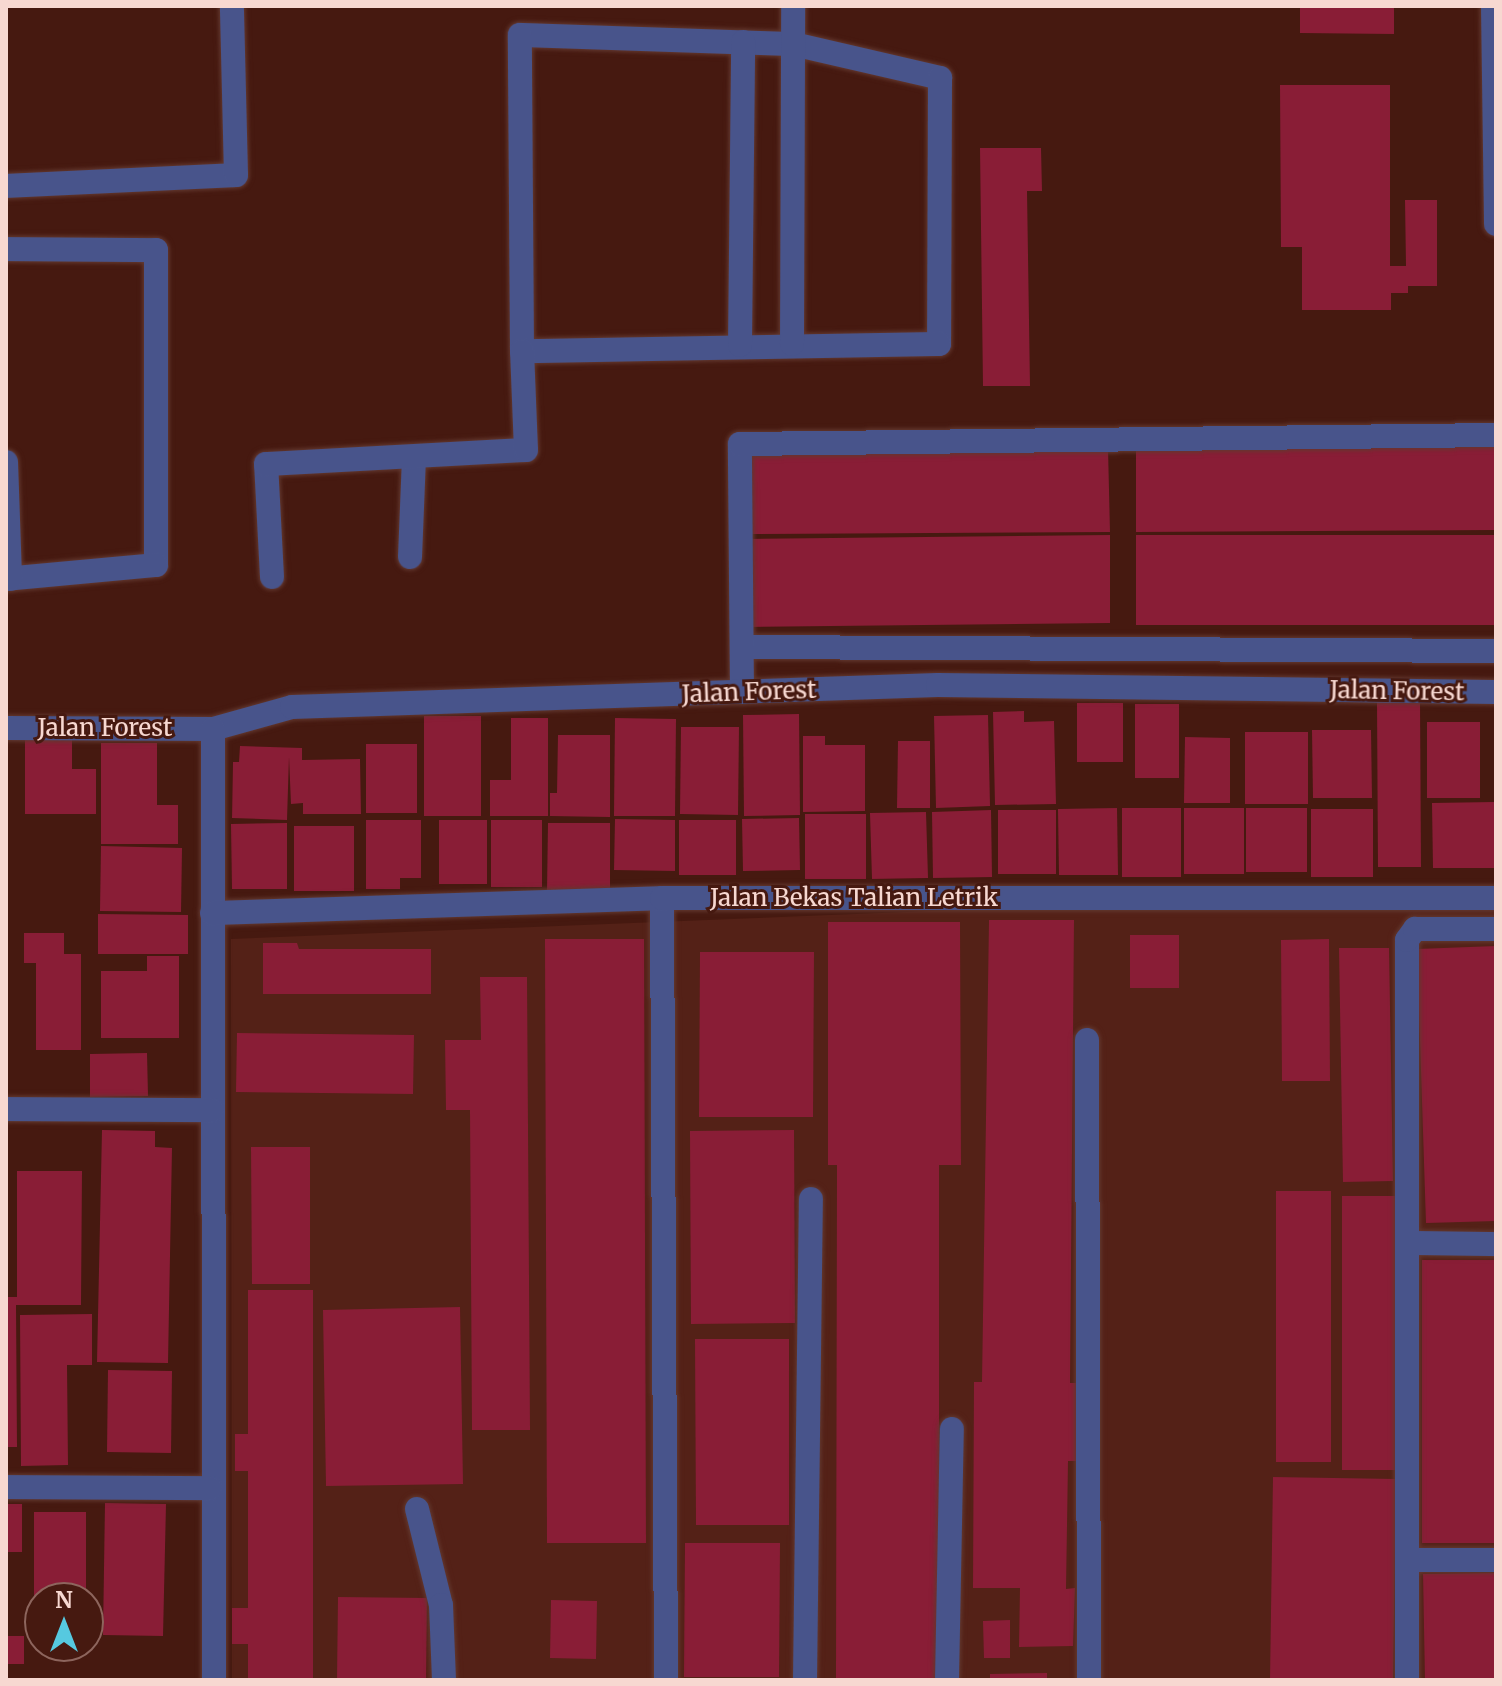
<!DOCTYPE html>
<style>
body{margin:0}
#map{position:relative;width:1502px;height:1686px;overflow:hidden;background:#461910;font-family:Merriweather,serif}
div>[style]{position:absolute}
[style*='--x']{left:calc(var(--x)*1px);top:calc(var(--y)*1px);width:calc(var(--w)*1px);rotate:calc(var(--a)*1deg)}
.built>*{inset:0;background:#542117}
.building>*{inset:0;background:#891d36}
.roads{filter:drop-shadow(0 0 2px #62382f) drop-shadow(0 0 2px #62382f)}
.minor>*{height:24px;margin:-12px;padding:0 12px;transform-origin:12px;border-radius:12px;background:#48548b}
span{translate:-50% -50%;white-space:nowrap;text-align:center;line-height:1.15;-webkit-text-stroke:6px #461910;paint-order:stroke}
.street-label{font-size:24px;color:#f7d8d1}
.frame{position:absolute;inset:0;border:8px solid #f7d8d1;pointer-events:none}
.north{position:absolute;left:24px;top:1582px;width:80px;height:80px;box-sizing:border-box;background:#461910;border:2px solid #8d655d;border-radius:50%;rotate:0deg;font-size:22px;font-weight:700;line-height:32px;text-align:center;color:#f7d8d1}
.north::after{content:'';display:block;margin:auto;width:28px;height:36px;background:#56c9e0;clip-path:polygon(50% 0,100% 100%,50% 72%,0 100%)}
</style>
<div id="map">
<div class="built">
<div style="clip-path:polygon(1496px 897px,1496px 1680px,232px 1680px,231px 939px,1258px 898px)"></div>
</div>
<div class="building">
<div style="clip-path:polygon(1300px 6px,1394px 6px,1394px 34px,1300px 33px)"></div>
<div style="clip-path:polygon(1280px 85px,1390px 85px,1390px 266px,1406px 266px,1405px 200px,1437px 200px,1437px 286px,1408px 286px,1408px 293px,1391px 293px,1391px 310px,1302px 310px,1302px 247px,1281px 247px)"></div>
<div style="clip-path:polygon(980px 148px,1041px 148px,1042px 191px,1027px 191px,1030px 386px,983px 386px)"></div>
<div style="clip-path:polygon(1496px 444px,1496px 530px,1136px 532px,1136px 446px)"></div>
<div style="clip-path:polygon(1108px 448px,1110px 532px,744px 534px,743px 450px)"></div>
<div style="clip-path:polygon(1110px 535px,1110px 623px,746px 627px,745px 539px)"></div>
<div style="clip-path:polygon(1136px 535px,1496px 535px,1496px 625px,1136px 625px)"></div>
<div style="clip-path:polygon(1377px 702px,1420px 702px,1421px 867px,1378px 867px)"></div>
<div style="clip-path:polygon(1077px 703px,1123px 703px,1123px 762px,1077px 762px)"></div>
<div style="clip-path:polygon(1135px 704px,1179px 704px,1179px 778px,1135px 778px)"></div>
<div style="clip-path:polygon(1024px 711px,1024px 722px,1054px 721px,1056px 804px,995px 805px,993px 712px)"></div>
<div style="clip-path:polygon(799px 714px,800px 815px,744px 816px,743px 715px)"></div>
<div style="clip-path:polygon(988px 715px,990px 806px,936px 808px,934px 716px)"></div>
<div style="clip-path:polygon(424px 716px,481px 716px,481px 816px,424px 816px)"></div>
<div style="clip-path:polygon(511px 718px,548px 718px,548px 816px,490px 816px,490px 780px,511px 780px)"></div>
<div style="clip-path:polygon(615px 718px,676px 719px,675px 816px,614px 816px)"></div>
<div style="clip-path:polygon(1427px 722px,1480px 722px,1480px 798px,1427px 798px)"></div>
<div style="clip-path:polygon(681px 727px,739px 727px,738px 815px,680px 814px)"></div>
<div style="clip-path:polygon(1312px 730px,1371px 730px,1372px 798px,1313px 798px)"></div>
<div style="clip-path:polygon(1245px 732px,1308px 732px,1308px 804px,1245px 804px)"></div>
<div style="clip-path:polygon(558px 735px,610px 735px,610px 817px,550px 816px,550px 793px,557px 793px)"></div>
<div style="clip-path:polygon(803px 736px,825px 736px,825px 745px,865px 745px,865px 811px,803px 812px)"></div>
<div style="clip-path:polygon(1185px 737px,1230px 738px,1230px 803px,1184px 803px)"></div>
<div style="clip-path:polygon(25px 738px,72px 738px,72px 769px,96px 769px,96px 814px,25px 814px)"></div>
<div style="clip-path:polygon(898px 741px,930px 741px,930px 808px,897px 808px)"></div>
<div style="clip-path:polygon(101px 743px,157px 743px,157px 805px,178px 805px,178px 844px,101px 844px)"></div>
<div style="clip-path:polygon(366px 744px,417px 744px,417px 813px,366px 813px)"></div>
<div style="clip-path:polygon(240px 746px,302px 748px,302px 760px,360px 759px,361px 814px,303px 814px,303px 803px,291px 804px,289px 757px,287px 820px,232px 818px,233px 762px,239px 762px)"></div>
<div style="clip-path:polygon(1494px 802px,1494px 868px,1433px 868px,1432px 803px)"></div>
<div style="clip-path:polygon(1117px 808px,1118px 875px,1059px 875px,1058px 809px)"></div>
<div style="clip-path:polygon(1122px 808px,1181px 808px,1181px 877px,1122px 877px)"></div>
<div style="clip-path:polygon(1184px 808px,1244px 808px,1244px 874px,1184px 874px)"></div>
<div style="clip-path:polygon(1246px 808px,1307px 808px,1307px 872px,1246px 872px)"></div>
<div style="clip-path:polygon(1311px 809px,1373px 809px,1373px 877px,1311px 877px)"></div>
<div style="clip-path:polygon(991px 810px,992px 877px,933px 878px,932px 812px)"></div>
<div style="clip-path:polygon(998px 810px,1056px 810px,1056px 874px,998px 874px)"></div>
<div style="clip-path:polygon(926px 812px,928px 878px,872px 879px,870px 813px)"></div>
<div style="clip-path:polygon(805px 814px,866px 814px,866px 879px,805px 879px)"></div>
<div style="clip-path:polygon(799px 818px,800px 870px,743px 871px,742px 819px)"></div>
<div style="clip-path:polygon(615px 819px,675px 820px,675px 871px,614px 870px)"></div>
<div style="clip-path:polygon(366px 820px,421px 820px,421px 878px,400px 878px,400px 889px,366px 889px)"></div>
<div style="clip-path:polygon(439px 820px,487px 820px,487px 884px,439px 884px)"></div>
<div style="clip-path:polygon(491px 820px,542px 820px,542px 887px,491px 887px)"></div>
<div style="clip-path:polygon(679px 820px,736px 820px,736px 875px,679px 875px)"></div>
<div style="clip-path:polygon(287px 823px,287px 889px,232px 889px,231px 824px)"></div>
<div style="clip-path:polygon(548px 823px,610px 823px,610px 891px,547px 891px)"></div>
<div style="clip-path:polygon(294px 826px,354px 826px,354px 891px,294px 891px)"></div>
<div style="clip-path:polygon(101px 846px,182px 848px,181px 912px,100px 911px)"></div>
<div style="clip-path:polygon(98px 914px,188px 915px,188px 954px,98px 954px)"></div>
<div style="clip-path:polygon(989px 920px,1074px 920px,1070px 1383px,1079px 1383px,1077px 1461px,1068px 1461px,1066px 1589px,1075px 1588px,1073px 1646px,1019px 1647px,1020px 1588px,973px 1588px,974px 1382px,982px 1382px)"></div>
<div style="clip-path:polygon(828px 922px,960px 922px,961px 1165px,939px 1165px,939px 1680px,836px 1680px,837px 1165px,828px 1165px)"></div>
<div style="clip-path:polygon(24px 933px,64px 933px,64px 954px,81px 954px,81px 1050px,36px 1050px,36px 963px,24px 963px)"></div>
<div style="clip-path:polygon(1130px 935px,1179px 935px,1179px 988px,1130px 988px)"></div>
<div style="clip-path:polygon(545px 939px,644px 939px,646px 1543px,547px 1543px)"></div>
<div style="clip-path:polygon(1329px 939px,1330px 1081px,1282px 1081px,1281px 940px)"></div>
<div style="clip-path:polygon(263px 943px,297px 943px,299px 949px,431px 949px,431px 994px,263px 994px)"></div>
<div style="clip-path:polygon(1496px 946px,1496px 1221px,1426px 1223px,1417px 949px)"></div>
<div style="clip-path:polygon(1339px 948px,1389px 948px,1393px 1181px,1343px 1182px)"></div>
<div style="clip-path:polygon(700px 952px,814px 952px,813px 1117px,699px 1117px)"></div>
<div style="clip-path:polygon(147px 956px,179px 956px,179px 1038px,101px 1038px,101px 971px,147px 971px)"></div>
<div style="clip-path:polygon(480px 977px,527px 977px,530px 1430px,472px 1430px,470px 1110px,446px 1110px,445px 1040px,481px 1040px)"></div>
<div style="clip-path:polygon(237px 1033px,414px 1035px,413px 1094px,236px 1092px)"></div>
<div style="clip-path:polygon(147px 1053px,148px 1096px,90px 1097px,90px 1054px)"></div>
<div style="clip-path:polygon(102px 1130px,155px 1131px,155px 1147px,172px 1148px,168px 1363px,97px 1362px)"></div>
<div style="clip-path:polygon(794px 1130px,795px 1323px,691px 1324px,690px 1131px)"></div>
<div style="clip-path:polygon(251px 1147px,310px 1147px,310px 1284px,252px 1284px)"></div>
<div style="clip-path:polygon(17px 1171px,82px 1171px,81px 1305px,16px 1305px,17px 1447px,6px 1447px,6px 1297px,17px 1297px)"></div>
<div style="clip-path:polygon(1276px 1191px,1331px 1191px,1331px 1462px,1276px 1462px)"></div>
<div style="clip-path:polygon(1342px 1196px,1397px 1196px,1397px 1470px,1342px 1470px)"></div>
<div style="clip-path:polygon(1422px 1260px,1496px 1260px,1496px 1543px,1422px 1543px)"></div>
<div style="clip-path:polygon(248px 1290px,313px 1290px,313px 1679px,248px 1679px,248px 1644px,232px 1644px,232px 1608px,248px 1608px,248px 1471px,235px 1471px,235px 1434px,248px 1434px)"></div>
<div style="clip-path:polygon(460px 1307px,463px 1484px,326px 1486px,323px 1310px)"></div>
<div style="clip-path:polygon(92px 1314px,92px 1365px,67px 1365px,68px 1465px,21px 1466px,20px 1315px)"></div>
<div style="clip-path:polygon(695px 1339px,789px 1339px,789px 1525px,696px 1525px)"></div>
<div style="clip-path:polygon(108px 1370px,172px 1371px,171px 1453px,107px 1452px)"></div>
<div style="clip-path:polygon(1273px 1477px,1396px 1479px,1393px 1680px,1270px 1680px)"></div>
<div style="clip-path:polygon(105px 1503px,166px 1504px,163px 1636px,103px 1635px)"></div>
<div style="clip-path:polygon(6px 1504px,22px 1504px,22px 1552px,6px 1552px)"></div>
<div style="clip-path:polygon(34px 1512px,86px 1512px,86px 1598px,40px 1598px,40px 1622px,34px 1622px)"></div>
<div style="clip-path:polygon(685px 1543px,780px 1543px,779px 1677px,684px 1677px)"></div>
<div style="clip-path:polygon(1496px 1573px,1496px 1680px,1425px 1680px,1423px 1574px)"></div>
<div style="clip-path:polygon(338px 1597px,427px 1598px,426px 1680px,337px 1680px)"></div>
<div style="clip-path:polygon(551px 1600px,597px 1601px,596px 1659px,550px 1658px)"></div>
<div style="clip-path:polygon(1010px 1620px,1010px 1658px,984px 1658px,983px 1621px)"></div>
<div style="clip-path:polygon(6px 1636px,24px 1636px,24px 1664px,6px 1664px)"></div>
<div style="clip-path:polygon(1047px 1673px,1047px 1680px,990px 1680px,990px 1674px)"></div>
</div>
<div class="roads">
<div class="minor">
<div style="--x:1493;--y:6;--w:218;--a:89.2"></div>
<div style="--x:520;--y:35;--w:273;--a:1.9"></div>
<div style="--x:793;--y:44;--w:151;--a:13"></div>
<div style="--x:940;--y:78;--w:266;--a:90.2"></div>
<div style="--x:939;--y:344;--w:417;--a:179"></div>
<div style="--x:522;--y:351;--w:316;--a:-90.4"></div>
<div style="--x:6;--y:186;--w:230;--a:-2.7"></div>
<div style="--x:236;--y:175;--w:169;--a:-91.4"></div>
<div style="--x:6;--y:249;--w:150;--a:0.4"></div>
<div style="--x:156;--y:250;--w:315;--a:90"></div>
<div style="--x:156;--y:565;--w:151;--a:174.7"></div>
<div style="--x:792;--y:344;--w:338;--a:-89.8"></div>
<div style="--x:740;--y:345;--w:303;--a:-89.4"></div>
<div style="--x:6;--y:462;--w:117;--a:88"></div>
<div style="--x:410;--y:557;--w:100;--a:-87.7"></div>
<div style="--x:272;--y:577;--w:113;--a:-93"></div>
<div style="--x:266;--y:464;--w:260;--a:-3.1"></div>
<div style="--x:526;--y:450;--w:99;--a:-92.3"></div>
<div style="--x:742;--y:647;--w:754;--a:0.3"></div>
<div style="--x:742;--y:692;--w:248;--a:-90.5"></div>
<div style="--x:740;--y:444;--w:756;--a:-0.68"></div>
<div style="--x:6;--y:728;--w:207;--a:0.3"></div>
<div style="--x:213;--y:729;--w:82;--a:-15.6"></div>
<div style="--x:292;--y:707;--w:646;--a:-1.95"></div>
<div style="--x:938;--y:685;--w:558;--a:0.72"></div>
<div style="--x:213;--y:729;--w:951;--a:89.94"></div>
<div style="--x:662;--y:898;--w:782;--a:89.71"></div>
<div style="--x:212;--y:913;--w:450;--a:-1.9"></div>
<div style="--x:662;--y:898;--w:834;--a:0"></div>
<div style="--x:1087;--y:1040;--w:640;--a:89.82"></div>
<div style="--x:6;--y:1109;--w:206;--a:0.3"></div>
<div style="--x:1408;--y:1243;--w:88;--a:0.7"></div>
<div style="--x:6;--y:1487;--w:204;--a:0.3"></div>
<div style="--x:417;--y:1509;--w:99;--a:76"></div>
<div style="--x:441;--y:1605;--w:75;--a:87.7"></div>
<div style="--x:1407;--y:1560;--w:89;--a:0"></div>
<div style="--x:805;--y:1680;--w:481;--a:-89.3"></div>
<div style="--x:947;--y:1680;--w:251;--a:-88.9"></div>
<div style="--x:1407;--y:1680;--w:740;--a:-90"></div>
<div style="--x:1407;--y:940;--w:14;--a:-54"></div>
<div style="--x:1415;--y:929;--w:81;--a:0"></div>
</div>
</div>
<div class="street-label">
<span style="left:1397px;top:691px;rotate:1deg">Jalan Forest</span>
<span style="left:749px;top:692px;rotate:-2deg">Jalan Forest</span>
<span style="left:105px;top:728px">Jalan Forest</span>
<span style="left:854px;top:898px">Jalan Bekas Talian Letrik</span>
</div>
<div class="frame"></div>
<div class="north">N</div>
</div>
